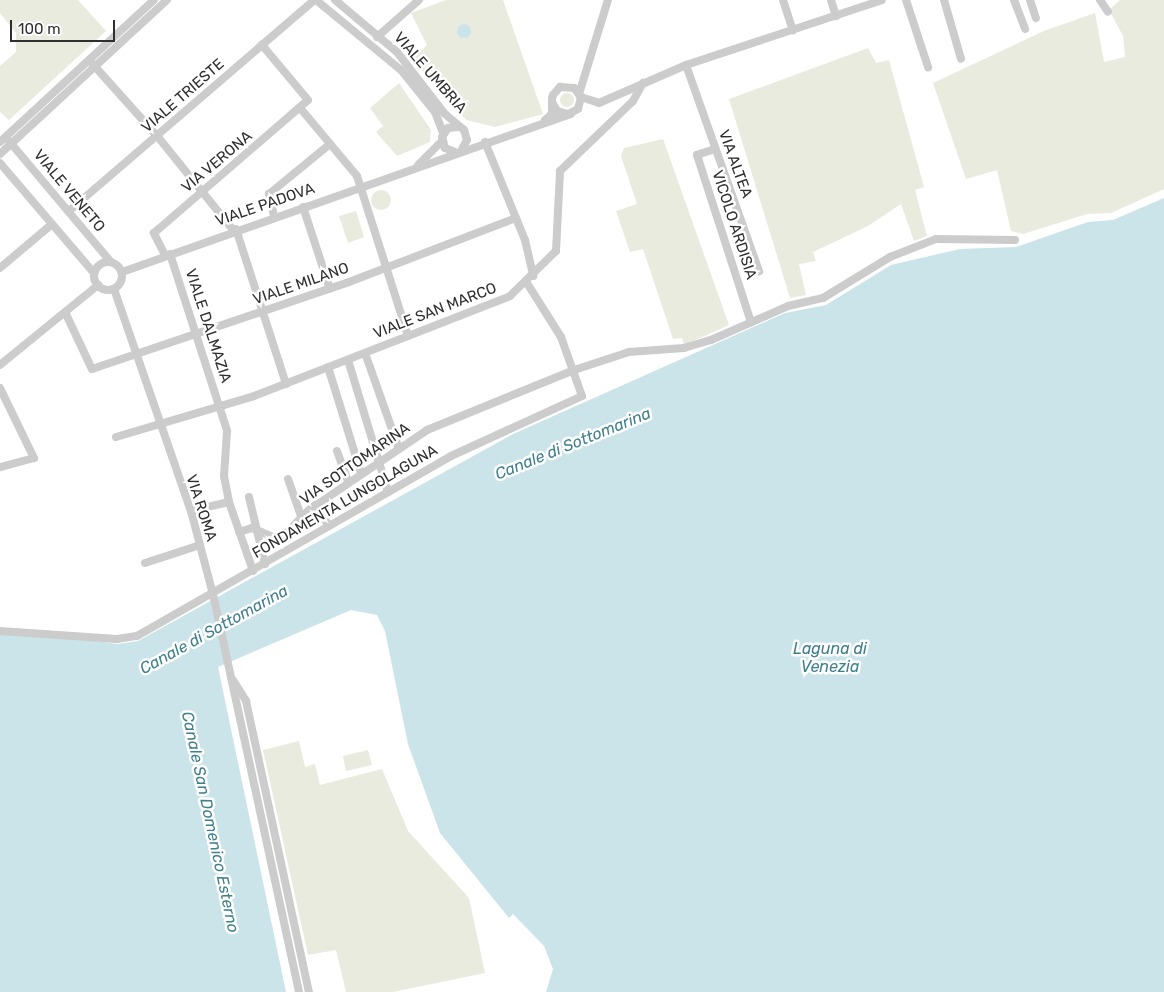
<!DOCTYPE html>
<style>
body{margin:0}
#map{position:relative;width:1164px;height:992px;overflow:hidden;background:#fff;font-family:Rubik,sans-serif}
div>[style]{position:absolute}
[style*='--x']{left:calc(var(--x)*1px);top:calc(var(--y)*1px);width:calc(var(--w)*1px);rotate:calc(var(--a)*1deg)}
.green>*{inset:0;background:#e8ebdd}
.round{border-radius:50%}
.water>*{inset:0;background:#cae4ea}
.minor>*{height:8px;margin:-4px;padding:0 4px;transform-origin:4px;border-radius:4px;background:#ccc}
.minor>.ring{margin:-4px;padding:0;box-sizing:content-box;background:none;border:8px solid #ccc;border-radius:50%}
span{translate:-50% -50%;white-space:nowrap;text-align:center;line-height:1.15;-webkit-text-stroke:5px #fff;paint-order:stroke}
.street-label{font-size:15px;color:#2f2f2f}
.water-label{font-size:16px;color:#407f8d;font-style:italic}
.scale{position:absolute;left:10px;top:20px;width:105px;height:22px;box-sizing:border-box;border:2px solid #2f2f2f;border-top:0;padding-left:6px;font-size:15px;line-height:18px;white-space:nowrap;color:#2f2f2f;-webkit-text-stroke:4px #fff;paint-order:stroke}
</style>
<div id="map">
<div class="green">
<div style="clip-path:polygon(0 0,78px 0,106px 31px,9px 120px,0 112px,0 66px,16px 52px,16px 33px,0 13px)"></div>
<div style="clip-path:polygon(446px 0,503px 0,543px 114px,495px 127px,467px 120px,453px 108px,413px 59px,427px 45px,411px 13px)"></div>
<div style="clip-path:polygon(1120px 0,1164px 0,1164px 189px,1111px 213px,1087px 214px,1023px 234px,1011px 231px,997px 170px,966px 179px,933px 83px,1044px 31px,1095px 13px,1104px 62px,1125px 57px,1123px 36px,1109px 10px)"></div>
<div style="clip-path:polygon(868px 48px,876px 63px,889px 60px,924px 187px,915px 190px,927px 236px,914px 241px,901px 204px,868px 226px,813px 252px,816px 261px,799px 264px,806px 295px,790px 298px,729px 99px)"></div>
<div style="clip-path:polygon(399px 83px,431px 130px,430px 142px,397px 156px,376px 132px,383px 126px,370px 108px)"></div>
<div class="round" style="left:560px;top:93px;width:14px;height:14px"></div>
<div style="clip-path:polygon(663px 139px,729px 325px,684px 345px,682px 338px,673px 339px,643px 249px,630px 252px,616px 211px,637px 204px,621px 156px,624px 148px)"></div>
<div class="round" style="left:371px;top:190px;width:20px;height:20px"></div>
<div style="clip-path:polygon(356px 211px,364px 237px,348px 243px,339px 216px)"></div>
<div style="clip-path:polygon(299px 741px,305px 767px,315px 764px,320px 785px,382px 769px,408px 831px,469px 898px,485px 973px,393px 992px,346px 992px,336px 950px,308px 955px,263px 750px)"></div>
<div style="clip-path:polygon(368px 750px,372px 765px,346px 771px,343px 756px)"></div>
</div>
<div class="water">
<div class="round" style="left:457px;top:24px;width:14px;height:14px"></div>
<div style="clip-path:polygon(1164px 198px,1164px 992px,546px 992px,553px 969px,544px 946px,513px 914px,509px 918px,440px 833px,408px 744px,385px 631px,377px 615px,351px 610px,218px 667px,286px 992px,0 992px,0 635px,26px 632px,118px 644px,138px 641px,513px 434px,785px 313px,826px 305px,891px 265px,960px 249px,1016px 247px,1088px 222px,1113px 220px)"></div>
</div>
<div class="minor">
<div style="--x:316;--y:0;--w:110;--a:39.5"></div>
<div style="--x:401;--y:70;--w:54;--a:51"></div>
<div style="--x:435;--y:112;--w:22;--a:69"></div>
<div style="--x:335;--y:0;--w:81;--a:40"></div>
<div style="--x:397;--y:52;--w:78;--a:52.3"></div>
<div style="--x:445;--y:114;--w:25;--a:40"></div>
<div style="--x:464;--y:130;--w:10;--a:73"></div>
<div style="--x:467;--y:140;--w:10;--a:119"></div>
<div style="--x:783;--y:0;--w:32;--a:72"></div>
<div style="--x:831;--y:0;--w:17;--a:73"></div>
<div style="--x:906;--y:0;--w:71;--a:71.8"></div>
<div style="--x:944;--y:0;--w:61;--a:73.9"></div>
<div style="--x:1014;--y:0;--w:31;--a:69"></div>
<div style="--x:1030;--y:0;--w:19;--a:72"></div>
<div style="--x:1100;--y:0;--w:14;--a:56"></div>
<div style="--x:377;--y:37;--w:56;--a:-41.4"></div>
<div style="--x:90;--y:61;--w:102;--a:48.2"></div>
<div style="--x:158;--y:137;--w:119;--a:51.1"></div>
<div style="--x:686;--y:65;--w:219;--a:70.5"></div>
<div style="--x:579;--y:94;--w:98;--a:-72.9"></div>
<div style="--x:581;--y:97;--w:19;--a:18"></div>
<div style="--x:599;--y:103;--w:95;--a:-23.6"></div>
<div style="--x:686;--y:65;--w:206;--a:-18.3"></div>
<div style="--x:301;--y:109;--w:87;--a:50.1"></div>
<div style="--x:357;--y:176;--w:168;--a:72.3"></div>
<div style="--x:545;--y:120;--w:8;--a:-40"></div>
<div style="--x:551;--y:115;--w:4;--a:-76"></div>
<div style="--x:552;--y:111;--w:12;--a:-90"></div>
<div style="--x:552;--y:99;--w:4;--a:-76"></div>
<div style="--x:553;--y:95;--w:11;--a:-49"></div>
<div style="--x:560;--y:87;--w:14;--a:4"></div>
<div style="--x:574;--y:88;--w:11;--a:52"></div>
<div style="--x:581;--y:97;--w:12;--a:104"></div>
<div style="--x:578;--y:109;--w:11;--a:153"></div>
<div style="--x:568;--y:114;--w:11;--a:-165"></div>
<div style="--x:557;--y:111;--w:10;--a:-119"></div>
<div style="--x:9;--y:141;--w:158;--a:49.9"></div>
<div style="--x:0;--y:142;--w:209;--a:-42.7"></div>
<div style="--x:485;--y:142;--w:106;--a:67.8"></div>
<div style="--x:525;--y:240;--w:37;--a:77"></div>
<div style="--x:715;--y:149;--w:19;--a:162"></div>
<div style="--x:697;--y:155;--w:176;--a:72.1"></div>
<div style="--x:455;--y:152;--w:11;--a:-158"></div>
<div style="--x:445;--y:148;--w:11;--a:-105"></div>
<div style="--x:442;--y:137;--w:11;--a:-56"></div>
<div style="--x:448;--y:128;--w:10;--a:-6"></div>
<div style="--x:0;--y:154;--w:227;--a:-42.7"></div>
<div style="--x:0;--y:163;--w:145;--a:49.5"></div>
<div style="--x:418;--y:165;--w:34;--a:-45"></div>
<div style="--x:303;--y:207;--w:86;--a:71.8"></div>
<div style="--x:69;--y:211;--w:323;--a:-40.7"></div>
<div style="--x:274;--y:216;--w:23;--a:-103"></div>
<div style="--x:269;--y:194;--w:79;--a:-39.3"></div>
<div style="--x:236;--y:229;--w:163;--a:72.1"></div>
<div style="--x:170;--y:254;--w:186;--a:72.1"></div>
<div style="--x:227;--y:431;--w:45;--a:93.8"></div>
<div style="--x:224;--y:476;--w:26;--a:79"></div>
<div style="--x:229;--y:502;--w:39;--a:167"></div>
<div style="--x:165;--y:255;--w:25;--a:-117"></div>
<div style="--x:154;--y:233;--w:203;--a:-40.8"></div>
<div style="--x:308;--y:100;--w:72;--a:-129.9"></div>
<div class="ring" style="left:94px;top:262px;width:20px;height:20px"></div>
<div style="--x:0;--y:268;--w:68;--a:-40.2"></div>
<div style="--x:122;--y:272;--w:476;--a:-19.4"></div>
<div style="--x:114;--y:289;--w:235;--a:70.9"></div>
<div style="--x:191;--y:511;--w:86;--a:75.2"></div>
<div style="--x:213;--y:594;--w:407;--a:77.8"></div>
<div style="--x:65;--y:312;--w:63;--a:64.7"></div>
<div style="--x:92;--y:369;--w:271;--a:-18.7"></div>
<div style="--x:349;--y:282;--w:179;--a:-21"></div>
<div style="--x:365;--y:353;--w:99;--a:70.5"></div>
<div style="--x:348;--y:360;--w:138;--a:73.1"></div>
<div style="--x:0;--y:365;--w:127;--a:-39.2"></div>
<div style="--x:328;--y:367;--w:111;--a:72.7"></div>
<div style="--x:0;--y:388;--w:78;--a:64.1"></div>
<div style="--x:34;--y:458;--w:35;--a:165"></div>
<div style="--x:116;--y:437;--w:144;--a:-16.5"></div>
<div style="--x:254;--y:396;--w:275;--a:-21.3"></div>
<div style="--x:510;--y:296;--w:64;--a:-44.4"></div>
<div style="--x:556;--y:251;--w:80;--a:-87.1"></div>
<div style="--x:560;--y:171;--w:101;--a:-43.8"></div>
<div style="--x:633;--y:101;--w:21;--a:-61"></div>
<div style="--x:337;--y:451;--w:33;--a:70"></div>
<div style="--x:288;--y:479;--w:42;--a:70.7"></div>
<div style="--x:249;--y:497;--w:69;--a:76.6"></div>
<div style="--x:229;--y:502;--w:73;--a:70.8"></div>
<div style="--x:315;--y:505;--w:25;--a:56"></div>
<div style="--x:239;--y:532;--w:14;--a:-17"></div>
<div style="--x:252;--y:528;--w:26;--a:23"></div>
<div style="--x:276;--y:538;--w:9;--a:-21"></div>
<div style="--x:284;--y:535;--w:35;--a:-45"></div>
<div style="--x:309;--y:510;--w:143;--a:-34.1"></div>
<div style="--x:427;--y:430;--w:159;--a:-22.2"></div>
<div style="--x:574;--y:370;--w:58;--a:-18.1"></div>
<div style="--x:629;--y:352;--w:55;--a:-4.2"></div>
<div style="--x:684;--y:348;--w:28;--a:-17"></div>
<div style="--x:711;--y:340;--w:84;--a:-23.8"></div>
<div style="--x:788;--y:306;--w:36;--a:-13"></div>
<div style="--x:823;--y:298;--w:79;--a:-31.5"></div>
<div style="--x:890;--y:257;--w:49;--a:-21.4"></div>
<div style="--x:936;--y:239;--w:79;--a:0.7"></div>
<div style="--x:145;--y:563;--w:58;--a:-18.1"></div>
<div style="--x:0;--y:631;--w:117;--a:3.9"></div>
<div style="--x:117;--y:639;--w:20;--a:-9"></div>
<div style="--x:137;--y:636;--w:362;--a:-29.8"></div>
<div style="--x:451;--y:456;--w:144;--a:-24.6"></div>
<div style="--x:582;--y:396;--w:63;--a:-109.6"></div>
<div style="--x:561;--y:337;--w:64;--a:-122.2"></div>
<div style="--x:233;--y:680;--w:25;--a:58"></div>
<div style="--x:246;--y:701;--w:298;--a:77.8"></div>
</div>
<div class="street-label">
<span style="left:430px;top:73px;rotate:49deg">VIALE UMBRIA</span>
<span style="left:183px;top:96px;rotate:-41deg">VIALE TRIESTE</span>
<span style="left:217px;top:162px;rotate:-40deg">VIA VERONA</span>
<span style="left:735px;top:164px;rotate:70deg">VIA ALTEA</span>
<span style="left:69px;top:191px;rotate:50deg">VIALE VENETO</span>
<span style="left:265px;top:205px;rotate:-19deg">VIALE PADOVA</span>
<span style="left:734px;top:225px;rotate:72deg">VICOLO ARDISIA</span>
<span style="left:301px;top:284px;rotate:-19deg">VIALE MILANO</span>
<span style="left:435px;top:311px;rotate:-21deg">VIALE SAN MARCO</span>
<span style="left:208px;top:326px;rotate:72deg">VIALE DALMAZIA</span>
<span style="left:355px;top:464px;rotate:-35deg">VIA SOTTOMARINA</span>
<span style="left:345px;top:502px;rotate:-30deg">FONDAMENTA LUNGOLAGUNA</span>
<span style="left:201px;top:508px;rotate:72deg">VIA ROMA</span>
</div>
<div class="water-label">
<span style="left:573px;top:444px;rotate:-22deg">Canale di Sottomarina</span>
<span style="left:214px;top:630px;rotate:-29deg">Canale di Sottomarina</span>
<span style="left:830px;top:658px">Laguna di<br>Venezia</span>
<span style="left:210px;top:822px;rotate:78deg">Canale San Domenico Esterno</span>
</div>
<div class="scale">100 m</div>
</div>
